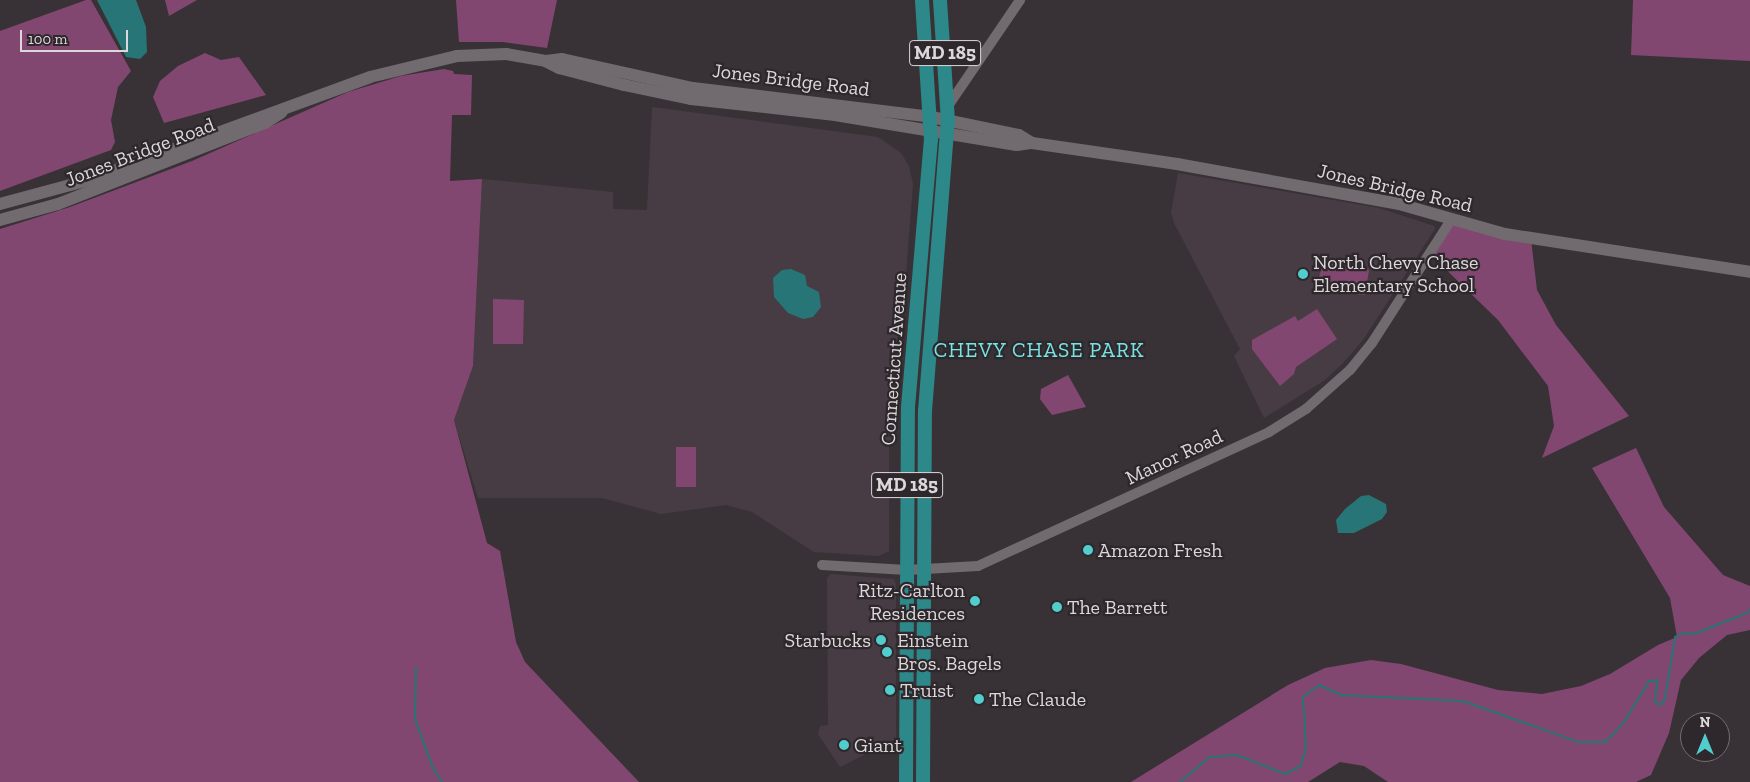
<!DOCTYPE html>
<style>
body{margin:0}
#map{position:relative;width:1750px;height:782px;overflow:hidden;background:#383236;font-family:"Zilla Slab",serif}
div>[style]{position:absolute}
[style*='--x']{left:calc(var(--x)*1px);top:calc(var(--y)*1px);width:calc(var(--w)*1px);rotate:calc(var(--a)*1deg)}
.built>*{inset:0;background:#473c43}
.green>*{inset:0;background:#824770}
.water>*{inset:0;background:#277576}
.stream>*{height:2px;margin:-1px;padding:0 1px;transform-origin:1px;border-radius:1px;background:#277576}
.tertiary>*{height:10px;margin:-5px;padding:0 5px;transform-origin:5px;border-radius:5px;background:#716b6f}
.secondary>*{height:12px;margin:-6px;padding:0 6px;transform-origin:6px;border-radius:6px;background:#716b6f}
.primary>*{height:14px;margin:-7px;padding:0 7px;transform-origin:7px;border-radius:7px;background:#2d8889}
.dots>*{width:14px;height:14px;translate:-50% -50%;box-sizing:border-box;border:2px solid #2e282c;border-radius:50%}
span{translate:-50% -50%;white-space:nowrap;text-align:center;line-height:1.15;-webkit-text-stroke:4.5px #2e282c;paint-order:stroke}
.shield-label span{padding:1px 4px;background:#2e282c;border:1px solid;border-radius:4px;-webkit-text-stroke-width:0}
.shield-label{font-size:19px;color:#dcd8da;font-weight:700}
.street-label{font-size:20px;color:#dcd8da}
.poi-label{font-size:20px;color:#dcd8da}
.left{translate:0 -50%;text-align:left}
.right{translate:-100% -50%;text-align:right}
.neighbourhood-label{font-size:21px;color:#77e3e3;letter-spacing:1px}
.north{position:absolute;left:1680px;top:712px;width:50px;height:50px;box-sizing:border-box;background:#2e282c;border:1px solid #746e72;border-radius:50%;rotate:0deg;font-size:14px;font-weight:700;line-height:20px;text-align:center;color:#dcd8da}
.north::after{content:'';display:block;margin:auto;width:18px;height:22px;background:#52cdcd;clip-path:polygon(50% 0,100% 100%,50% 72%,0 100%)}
.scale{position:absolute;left:20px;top:30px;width:108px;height:22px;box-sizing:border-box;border:2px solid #dcd8da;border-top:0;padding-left:6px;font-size:15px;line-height:18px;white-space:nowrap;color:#dcd8da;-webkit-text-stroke:4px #2e282c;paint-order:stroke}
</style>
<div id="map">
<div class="built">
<div style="clip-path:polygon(652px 107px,878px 137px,901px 153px,909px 166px,913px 184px,894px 429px,889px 447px,889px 551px,879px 556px,814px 552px,752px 512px,726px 505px,661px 514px,602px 498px,478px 498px,454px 420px,473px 366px,482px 179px,613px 192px,613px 209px,647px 210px)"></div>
<div style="clip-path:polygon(1178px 173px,1379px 208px,1434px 226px,1435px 229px,1363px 340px,1342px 364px,1325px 380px,1264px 418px,1234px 356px,1240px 349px,1174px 223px,1171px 213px)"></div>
<div style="clip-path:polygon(830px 574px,894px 579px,896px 584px,896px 739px,840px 767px,818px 734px,820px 726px,828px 725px,827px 579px)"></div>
</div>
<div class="green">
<div style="clip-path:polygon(86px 0,91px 0,131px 71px,118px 87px,111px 120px,115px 142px,111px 150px,0 191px,0 31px)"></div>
<div style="clip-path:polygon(165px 0,197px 0,169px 16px)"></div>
<div style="clip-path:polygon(456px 0,557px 0,547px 48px,503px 42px,459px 42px)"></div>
<div style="clip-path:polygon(1633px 0,1750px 0,1750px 61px,1631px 55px)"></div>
<div style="clip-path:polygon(205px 53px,221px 60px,239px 57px,266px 95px,164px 123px,153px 97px,160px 81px,178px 66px)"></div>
<div style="clip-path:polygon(444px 69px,453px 71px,454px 74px,472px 75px,471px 115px,452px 115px,450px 181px,482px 179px,473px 366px,454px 420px,487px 543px,500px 551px,516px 642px,525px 662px,639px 782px,0 782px,0 229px,70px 207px,192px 161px,348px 92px,401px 76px)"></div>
<div style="clip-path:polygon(1451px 220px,1531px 239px,1537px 290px,1556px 325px,1629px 416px,1542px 458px,1554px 426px,1548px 386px,1498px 320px,1430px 254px)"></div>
<div style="clip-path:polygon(1322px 262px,1369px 270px,1365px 295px,1317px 290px)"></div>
<div style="clip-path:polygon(493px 299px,524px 300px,523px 344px,493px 344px)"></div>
<div style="clip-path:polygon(1317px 309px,1337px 339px,1296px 367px,1294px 374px,1280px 386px,1252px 349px,1252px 340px,1295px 316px,1298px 321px)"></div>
<div style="clip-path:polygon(1068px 375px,1086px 407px,1052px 415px,1040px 399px,1041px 389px)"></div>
<div style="clip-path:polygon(676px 447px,696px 447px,696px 487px,676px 487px)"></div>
<div style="clip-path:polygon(1636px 448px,1664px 507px,1723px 575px,1750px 586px,1750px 630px,1727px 635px,1699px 658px,1681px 680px,1669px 733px,1651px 775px,1636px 782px,1388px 782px,1364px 766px,1340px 762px,1308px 782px,1131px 782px,1288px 685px,1325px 668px,1371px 660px,1401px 664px,1498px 690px,1542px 694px,1581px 686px,1610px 674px,1658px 645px,1677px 637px,1670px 598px,1592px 468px)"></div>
</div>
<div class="water">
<div style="clip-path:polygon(97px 0,136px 0,146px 27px,147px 52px,140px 59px,126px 57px)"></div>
<div style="clip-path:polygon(791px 269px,805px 275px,807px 286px,819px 292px,821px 307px,813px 317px,803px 319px,788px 313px,774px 297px,773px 278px,782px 270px)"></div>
<div style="clip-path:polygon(1369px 495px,1386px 504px,1387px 512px,1382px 519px,1354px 533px,1338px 533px,1336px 520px,1345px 509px,1361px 496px)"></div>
</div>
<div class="stream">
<div style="--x:416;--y:667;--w:52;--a:91.1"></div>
<div style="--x:415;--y:719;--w:52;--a:69.8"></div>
<div style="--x:433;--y:768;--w:17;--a:57"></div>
<div style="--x:1180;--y:782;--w:39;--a:-40"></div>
<div style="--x:1210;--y:757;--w:27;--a:-4"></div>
<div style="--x:1237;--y:755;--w:52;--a:21.6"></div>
<div style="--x:1285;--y:774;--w:18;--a:-27"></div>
<div style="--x:1301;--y:766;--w:21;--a:-76"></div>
<div style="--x:1306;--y:746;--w:49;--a:-93.5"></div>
<div style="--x:1303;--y:697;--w:20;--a:-37"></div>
<div style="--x:1319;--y:685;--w:24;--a:24"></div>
<div style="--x:1341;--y:695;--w:122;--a:2.8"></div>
<div style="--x:1463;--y:701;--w:122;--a:19.6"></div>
<div style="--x:1578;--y:742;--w:27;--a:0"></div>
<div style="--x:1605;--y:742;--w:28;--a:-46"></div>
<div style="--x:1624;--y:722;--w:48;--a:-58.6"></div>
<div style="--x:1649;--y:681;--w:8;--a:-7"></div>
<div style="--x:1657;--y:680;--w:22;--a:95"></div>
<div style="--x:1655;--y:702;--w:6;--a:31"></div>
<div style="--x:1660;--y:705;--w:8;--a:-50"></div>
<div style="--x:1665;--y:699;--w:63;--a:-80.8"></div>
<div style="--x:1675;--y:637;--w:8;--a:-30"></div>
<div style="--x:1682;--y:633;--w:12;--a:5"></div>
<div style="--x:1694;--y:634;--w:57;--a:-21.6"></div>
<div style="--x:1747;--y:613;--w:5;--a:-53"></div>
</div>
<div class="tertiary">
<div style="--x:946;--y:109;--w:132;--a:-55.8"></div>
<div style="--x:822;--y:565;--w:85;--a:3.4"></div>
<div style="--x:907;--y:570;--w:71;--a:-3.2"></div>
<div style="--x:978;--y:566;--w:320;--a:-24.7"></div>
<div style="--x:1269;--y:432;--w:44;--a:-31.9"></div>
<div style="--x:1306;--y:409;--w:59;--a:-41.6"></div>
<div style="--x:1350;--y:370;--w:35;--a:-51"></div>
<div style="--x:1372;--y:343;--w:146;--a:-57.3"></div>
</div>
<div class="secondary">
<div style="--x:546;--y:61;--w:16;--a:-7"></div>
<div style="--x:562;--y:59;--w:134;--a:12.5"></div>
<div style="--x:693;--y:88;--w:240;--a:6.9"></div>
<div style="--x:931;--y:117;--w:90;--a:11.6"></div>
<div style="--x:1019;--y:135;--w:15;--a:32"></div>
<div style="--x:0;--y:204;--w:92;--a:-15.1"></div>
<div style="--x:89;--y:180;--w:299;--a:-20.1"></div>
<div style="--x:370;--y:77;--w:89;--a:-13.6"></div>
<div style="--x:457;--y:56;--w:49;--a:-2.3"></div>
<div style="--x:506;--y:54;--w:40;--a:10"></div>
<div style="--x:545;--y:61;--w:16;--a:27"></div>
<div style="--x:559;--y:68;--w:67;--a:14.7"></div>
<div style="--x:624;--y:85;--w:68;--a:11.8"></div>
<div style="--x:691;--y:99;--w:145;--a:6.3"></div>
<div style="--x:835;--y:115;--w:184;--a:9.4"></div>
<div style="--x:1017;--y:145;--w:15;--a:-8"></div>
<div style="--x:1032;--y:143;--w:147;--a:8.2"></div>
<div style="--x:1177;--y:164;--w:226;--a:10.2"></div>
<div style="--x:1399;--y:204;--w:110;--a:15.8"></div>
<div style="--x:1505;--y:234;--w:248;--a:8.8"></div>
<div style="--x:0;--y:220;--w:60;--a:-15.4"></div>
<div style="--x:58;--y:204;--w:222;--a:-21.4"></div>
<div style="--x:265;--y:123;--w:20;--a:-33"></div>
</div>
<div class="primary">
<div style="--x:906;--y:782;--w:375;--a:-89.7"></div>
<div style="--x:908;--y:407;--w:268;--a:-85.1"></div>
<div style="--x:931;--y:140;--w:140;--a:-93.7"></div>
<div style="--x:923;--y:782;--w:371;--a:-89.7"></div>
<div style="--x:925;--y:411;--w:291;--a:-85.5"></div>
<div style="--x:948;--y:121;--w:121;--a:-93.8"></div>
</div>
<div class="dots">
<div style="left:1303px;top:274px;background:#52cdcd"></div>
<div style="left:1088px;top:550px;background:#52cdcd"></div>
<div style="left:975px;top:601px;background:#52cdcd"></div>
<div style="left:1057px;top:607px;background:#52cdcd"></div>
<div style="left:881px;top:640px;background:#52cdcd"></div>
<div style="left:887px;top:652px;background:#52cdcd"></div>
<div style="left:890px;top:690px;background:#52cdcd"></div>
<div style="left:979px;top:699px;background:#52cdcd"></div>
<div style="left:844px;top:745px;background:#52cdcd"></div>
</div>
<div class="shield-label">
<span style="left:945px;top:53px">MD 185</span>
<span style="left:907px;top:485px">MD 185</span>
</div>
<div class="street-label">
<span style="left:791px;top:80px;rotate:7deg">Jones Bridge Road</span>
<span style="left:140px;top:152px;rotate:-21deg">Jones Bridge Road</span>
<span style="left:1395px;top:188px;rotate:13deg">Jones Bridge Road</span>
<span style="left:894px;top:359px;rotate:-86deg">Connecticut Avenue</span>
<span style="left:1174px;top:457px;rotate:-25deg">Manor Road</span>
</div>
<div class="poi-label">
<span class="left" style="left:1313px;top:274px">North Chevy Chase<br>Elementary School</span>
<span class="left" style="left:1098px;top:550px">Amazon Fresh</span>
<span class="right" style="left:965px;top:602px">Ritz-Carlton<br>Residences</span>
<span class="left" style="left:1067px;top:607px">The Barrett</span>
<span class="right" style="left:871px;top:640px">Starbucks</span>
<span class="left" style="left:897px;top:652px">Einstein<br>Bros. Bagels</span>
<span class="left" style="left:900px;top:690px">Truist</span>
<span class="left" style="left:989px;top:699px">The Claude</span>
<span class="left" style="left:854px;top:745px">Giant</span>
</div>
<div class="neighbourhood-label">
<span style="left:1039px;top:350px">CHEVY CHASE PARK</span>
</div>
<div class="north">N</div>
<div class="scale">100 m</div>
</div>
